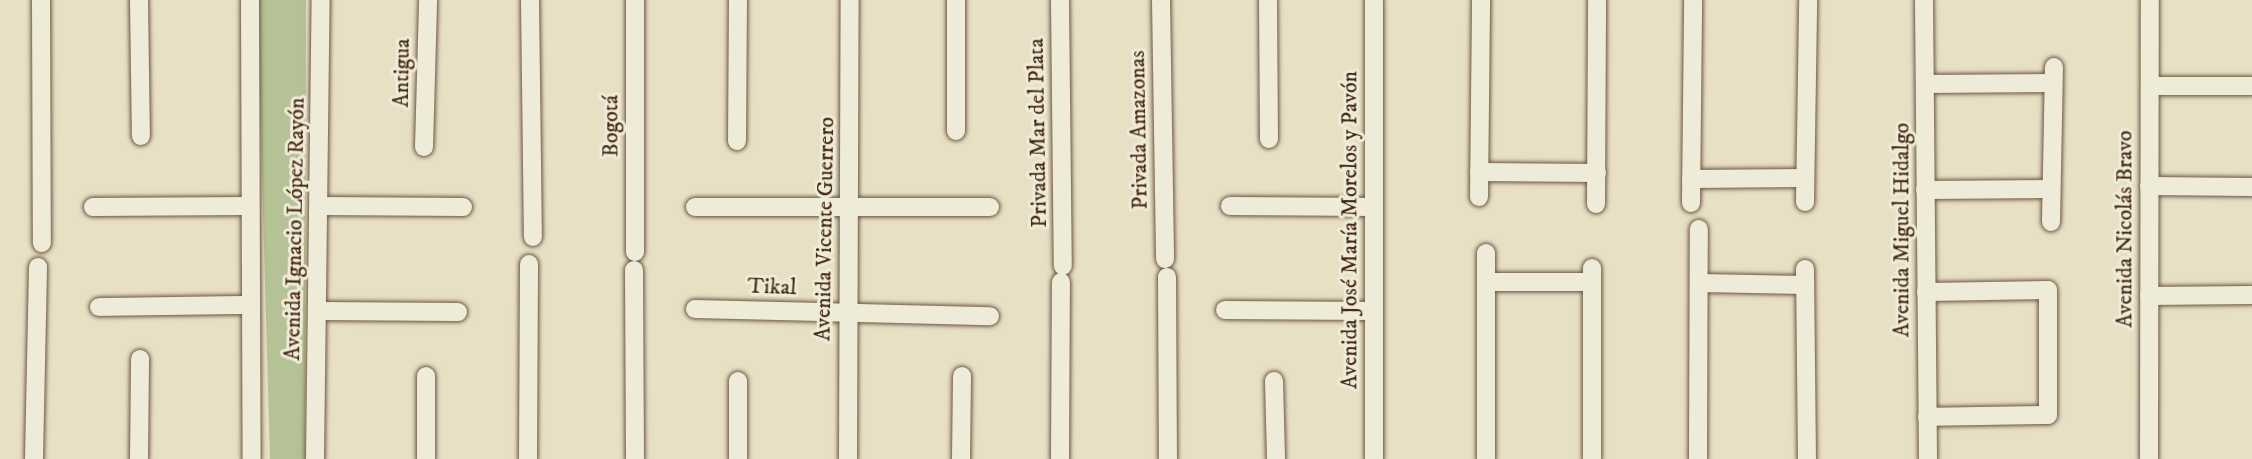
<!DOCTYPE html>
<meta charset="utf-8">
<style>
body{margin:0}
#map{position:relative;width:2252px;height:459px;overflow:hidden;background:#e7e0c5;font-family:"IM FELL DW Pica",serif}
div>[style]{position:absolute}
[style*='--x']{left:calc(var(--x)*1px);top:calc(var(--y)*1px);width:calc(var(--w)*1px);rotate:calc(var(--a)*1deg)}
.green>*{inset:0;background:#b5c295}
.roads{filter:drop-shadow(0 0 2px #6e5640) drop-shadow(0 0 2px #6e5640)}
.minor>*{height:18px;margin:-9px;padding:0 9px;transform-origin:9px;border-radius:9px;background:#efebd9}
span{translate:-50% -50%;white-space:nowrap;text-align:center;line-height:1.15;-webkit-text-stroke:6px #efebd9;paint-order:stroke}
.street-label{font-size:22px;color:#462813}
</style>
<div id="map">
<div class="green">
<div style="clip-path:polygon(257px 0,306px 0,305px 459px,270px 459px)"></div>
</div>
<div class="roads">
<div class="minor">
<div style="--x:41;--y:0;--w:243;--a:89.8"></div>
<div style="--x:139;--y:0;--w:136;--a:89.2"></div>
<div style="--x:250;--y:0;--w:459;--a:89.8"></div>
<div style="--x:530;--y:0;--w:237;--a:89.3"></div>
<div style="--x:956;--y:0;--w:131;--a:90"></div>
<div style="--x:1060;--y:0;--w:266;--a:89.4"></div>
<div style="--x:1161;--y:0;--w:259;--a:89.1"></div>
<div style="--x:1268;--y:0;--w:139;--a:89.6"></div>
<div style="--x:1374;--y:0;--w:459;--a:90"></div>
<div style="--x:1924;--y:0;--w:459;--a:89.5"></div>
<div style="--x:1925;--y:84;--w:128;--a:-0.4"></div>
<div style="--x:2150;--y:86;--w:102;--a:0"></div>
<div style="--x:737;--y:141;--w:141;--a:-89.6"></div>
<div style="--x:424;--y:147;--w:147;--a:-88.4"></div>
<div style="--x:1479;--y:172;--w:118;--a:0.5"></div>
<div style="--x:1691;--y:179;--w:113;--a:-0.5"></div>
<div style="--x:2149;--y:186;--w:103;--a:0.6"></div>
<div style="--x:1925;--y:190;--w:126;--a:-0.5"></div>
<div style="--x:1479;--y:197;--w:197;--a:-89.4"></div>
<div style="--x:1805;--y:202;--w:202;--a:-89.1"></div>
<div style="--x:1691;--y:203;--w:203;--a:-89.4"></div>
<div style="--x:1596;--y:204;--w:204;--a:-89.7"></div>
<div style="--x:320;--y:206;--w:143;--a:0.4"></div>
<div style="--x:1230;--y:206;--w:144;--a:0.4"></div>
<div style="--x:93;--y:207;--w:156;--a:-0.4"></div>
<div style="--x:695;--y:207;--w:295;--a:0"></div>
<div style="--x:2051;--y:222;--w:155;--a:-88.9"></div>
<div style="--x:635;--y:252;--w:252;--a:-90"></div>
<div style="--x:1486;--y:253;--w:206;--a:90"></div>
<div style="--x:1592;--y:268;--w:191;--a:90"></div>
<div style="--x:1805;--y:269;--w:190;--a:89.4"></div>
<div style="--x:634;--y:270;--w:189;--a:89.7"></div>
<div style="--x:1167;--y:277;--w:182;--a:89.7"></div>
<div style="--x:1486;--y:282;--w:106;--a:0"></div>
<div style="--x:1699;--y:283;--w:106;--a:1.1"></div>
<div style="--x:1926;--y:292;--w:122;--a:-0.9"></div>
<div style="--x:2048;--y:290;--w:125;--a:90"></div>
<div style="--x:2048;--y:415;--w:121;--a:179.1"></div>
<div style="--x:2149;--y:296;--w:103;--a:-0.6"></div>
<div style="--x:99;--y:307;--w:150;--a:-0.8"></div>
<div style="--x:695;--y:309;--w:295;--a:1.4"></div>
<div style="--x:1225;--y:310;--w:149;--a:0.4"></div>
<div style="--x:319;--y:311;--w:139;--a:0.4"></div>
<div style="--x:426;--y:376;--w:83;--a:90"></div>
<div style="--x:738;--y:381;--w:78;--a:90"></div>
<div style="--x:1274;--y:381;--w:78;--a:88.5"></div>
<div style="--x:34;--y:459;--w:192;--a:-88.8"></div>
<div style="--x:139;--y:459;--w:100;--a:-89.4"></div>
<div style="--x:315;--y:459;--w:459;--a:-89.3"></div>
<div style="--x:528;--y:459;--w:195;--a:-89.7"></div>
<div style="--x:848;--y:459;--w:459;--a:-89.8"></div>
<div style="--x:961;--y:459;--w:83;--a:-89.3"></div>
<div style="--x:1060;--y:459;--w:177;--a:-89.7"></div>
<div style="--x:1698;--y:459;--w:230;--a:-89.8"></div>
<div style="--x:2149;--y:459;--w:459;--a:-89.9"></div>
</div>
</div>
<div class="street-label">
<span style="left:402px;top:73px;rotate:-89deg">Antigua</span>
<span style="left:611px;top:126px;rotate:-90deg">Bogotá</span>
<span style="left:1139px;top:130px;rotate:-91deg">Privada Amazonas</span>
<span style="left:1038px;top:133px;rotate:-91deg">Privada Mar del Plata</span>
<span style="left:295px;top:229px;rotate:-89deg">Avenida Ignacio López Rayón</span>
<span style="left:825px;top:229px;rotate:-89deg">Avenida Vicente Guerrero</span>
<span style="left:2125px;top:229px;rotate:-90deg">Avenida Nicolás Bravo</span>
<span style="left:1350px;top:230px;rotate:-90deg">Avenida José María Morelos y Pavón</span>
<span style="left:1902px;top:230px;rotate:-90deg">Avenida Miguel Hidalgo</span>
<span style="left:772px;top:287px;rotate:2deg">Tikal</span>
</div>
</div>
